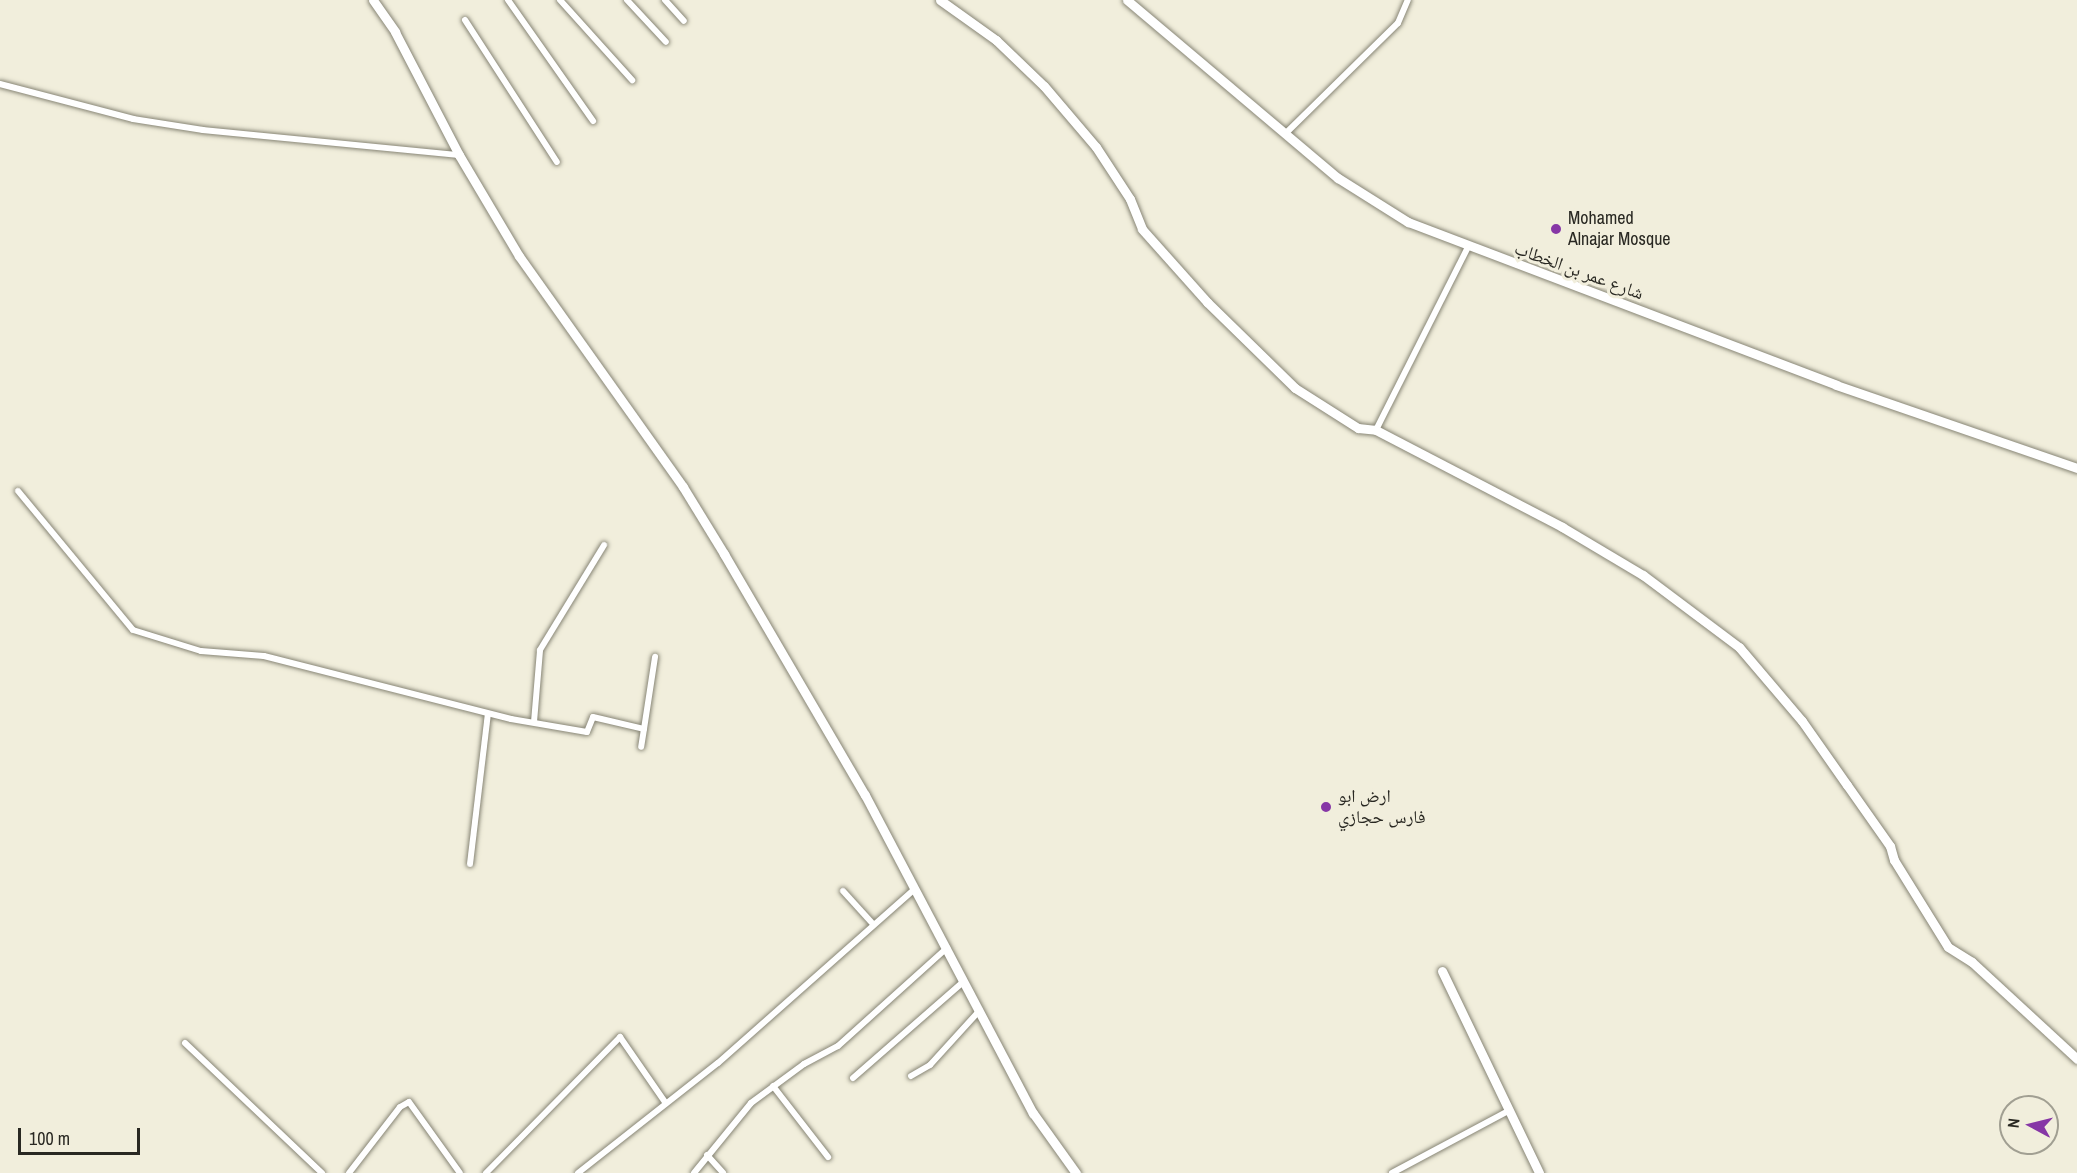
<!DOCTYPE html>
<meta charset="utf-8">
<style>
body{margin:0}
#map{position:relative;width:2077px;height:1173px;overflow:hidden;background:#f1eedc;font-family:"Archivo Narrow","Noto Naskh Arabic",sans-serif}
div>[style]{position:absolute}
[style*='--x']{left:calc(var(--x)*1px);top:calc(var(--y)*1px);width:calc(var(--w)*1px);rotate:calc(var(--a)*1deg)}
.roads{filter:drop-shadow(0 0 2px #878575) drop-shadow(0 0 2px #878575)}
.street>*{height:6px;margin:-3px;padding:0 3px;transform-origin:3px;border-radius:3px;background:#fff}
.secondary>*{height:9px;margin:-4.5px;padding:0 4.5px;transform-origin:4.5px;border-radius:4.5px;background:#fff}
.dots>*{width:16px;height:16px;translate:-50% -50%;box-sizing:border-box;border:3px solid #f1eedc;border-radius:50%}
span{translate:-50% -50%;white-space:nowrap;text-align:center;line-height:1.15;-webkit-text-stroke:6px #f1eedc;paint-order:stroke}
.poi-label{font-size:18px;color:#292822}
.left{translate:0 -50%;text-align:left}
.street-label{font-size:18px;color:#292822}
.north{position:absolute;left:1999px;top:1095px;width:60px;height:60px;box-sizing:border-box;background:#f1eedc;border:2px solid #a19f92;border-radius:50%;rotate:277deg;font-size:16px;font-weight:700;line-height:24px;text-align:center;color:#292822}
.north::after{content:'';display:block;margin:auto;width:21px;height:27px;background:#8636a6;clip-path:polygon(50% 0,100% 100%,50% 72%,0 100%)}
.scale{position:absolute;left:18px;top:1128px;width:122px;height:27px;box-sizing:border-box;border:3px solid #292822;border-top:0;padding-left:8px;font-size:18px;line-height:21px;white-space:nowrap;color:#292822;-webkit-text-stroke:4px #f1eedc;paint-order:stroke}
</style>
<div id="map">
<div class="roads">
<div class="street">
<div style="--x:508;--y:0;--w:148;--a:54.9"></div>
<div style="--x:560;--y:0;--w:108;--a:48"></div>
<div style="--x:627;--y:0;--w:57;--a:47.1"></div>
<div style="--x:665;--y:0;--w:28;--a:48"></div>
<div style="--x:465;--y:20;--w:169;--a:57.1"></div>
<div style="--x:0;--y:84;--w:138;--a:14.7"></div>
<div style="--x:133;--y:119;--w:71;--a:8.9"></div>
<div style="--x:203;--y:130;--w:257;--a:5.6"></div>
<div style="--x:1285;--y:134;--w:158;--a:-44.5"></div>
<div style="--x:1398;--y:23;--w:25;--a:-67"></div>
<div style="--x:1376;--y:430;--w:205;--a:-63.3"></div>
<div style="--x:18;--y:491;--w:180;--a:50.4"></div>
<div style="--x:133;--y:630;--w:71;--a:17.2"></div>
<div style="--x:201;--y:651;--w:63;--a:4.5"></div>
<div style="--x:264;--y:656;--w:255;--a:14.3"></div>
<div style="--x:511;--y:719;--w:77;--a:9.7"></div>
<div style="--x:587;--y:732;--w:16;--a:-68"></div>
<div style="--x:593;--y:717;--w:52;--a:13.2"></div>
<div style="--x:644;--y:729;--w:18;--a:99"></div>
<div style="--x:534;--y:722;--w:72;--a:-85.2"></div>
<div style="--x:540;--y:650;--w:123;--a:-58.6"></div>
<div style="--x:644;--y:729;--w:73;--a:-81.3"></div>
<div style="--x:470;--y:864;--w:151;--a:-83.2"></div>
<div style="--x:843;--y:891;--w:43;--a:47.8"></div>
<div style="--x:185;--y:1043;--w:189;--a:43.5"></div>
<div style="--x:911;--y:1076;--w:22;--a:-30"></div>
<div style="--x:930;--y:1065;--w:74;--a:-47.7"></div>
<div style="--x:853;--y:1078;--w:147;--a:-41.1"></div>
<div style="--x:773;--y:1086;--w:90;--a:52.2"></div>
<div style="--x:707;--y:1155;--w:24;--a:48"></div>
<div style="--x:349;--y:1173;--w:83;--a:-52.3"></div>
<div style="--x:400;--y:1107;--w:10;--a:-29"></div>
<div style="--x:409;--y:1102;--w:87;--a:54.3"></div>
<div style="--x:486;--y:1173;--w:191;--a:-45.4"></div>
<div style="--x:620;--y:1037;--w:79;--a:55.3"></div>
<div style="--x:578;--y:1173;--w:178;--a:-38.2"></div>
<div style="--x:718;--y:1063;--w:263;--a:-41.5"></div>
<div style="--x:694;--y:1173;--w:90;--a:-50.8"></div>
<div style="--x:751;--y:1103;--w:66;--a:-36.3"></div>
<div style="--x:804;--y:1064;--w:38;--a:-28"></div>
<div style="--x:838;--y:1046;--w:147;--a:-42"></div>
<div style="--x:1392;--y:1173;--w:132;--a:-28.1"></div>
</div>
<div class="secondary">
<div style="--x:373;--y:0;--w:39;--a:55"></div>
<div style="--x:395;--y:32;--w:139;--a:62.5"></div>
<div style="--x:459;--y:155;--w:117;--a:59.3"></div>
<div style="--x:519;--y:256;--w:283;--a:54.6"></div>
<div style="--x:683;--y:487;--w:79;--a:58.5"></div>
<div style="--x:724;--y:554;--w:279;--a:59.7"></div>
<div style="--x:865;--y:795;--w:360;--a:62.2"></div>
<div style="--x:1033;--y:1113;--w:74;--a:54.4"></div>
<div style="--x:940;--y:0;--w:69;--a:35.5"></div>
<div style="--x:996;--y:40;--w:66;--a:43.8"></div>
<div style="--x:1044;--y:86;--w:80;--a:49.6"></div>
<div style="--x:1096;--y:147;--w:62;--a:56.8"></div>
<div style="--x:1130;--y:199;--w:32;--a:68"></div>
<div style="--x:1142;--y:229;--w:98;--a:48.3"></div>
<div style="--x:1207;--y:302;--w:123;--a:44.3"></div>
<div style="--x:1295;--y:388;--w:75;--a:32.4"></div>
<div style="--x:1358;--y:428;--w:18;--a:6"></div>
<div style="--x:1376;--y:430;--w:210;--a:27.5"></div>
<div style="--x:1562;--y:527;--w:94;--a:30.7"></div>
<div style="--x:1643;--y:575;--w:120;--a:36.9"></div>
<div style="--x:1739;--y:647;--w:97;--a:49.6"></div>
<div style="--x:1802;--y:721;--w:78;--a:54.9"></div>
<div style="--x:1847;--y:785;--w:75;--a:54.8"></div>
<div style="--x:1890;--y:846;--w:15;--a:74"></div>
<div style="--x:1894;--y:860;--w:102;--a:58.2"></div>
<div style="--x:1948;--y:947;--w:28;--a:32"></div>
<div style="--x:1972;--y:962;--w:143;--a:42.7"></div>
<div style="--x:1127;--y:0;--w:276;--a:40.2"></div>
<div style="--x:1338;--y:178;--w:83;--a:32.2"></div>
<div style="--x:1408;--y:222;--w:458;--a:20.8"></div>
<div style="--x:1836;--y:385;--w:255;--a:19"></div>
<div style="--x:1442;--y:971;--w:224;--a:64.3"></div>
</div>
</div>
<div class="dots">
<div style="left:1556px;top:229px;background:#8636a6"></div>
<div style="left:1326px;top:807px;background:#8636a6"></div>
</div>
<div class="poi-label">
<span class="left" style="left:1568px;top:229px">Mohamed<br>Alnajar Mosque</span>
<span class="left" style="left:1338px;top:807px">ارض ابو<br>فارس حجازي</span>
</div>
<div class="street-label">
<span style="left:1579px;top:271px;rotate:20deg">شارع عمر بن الخطاب</span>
</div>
<div class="north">N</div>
<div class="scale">100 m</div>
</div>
